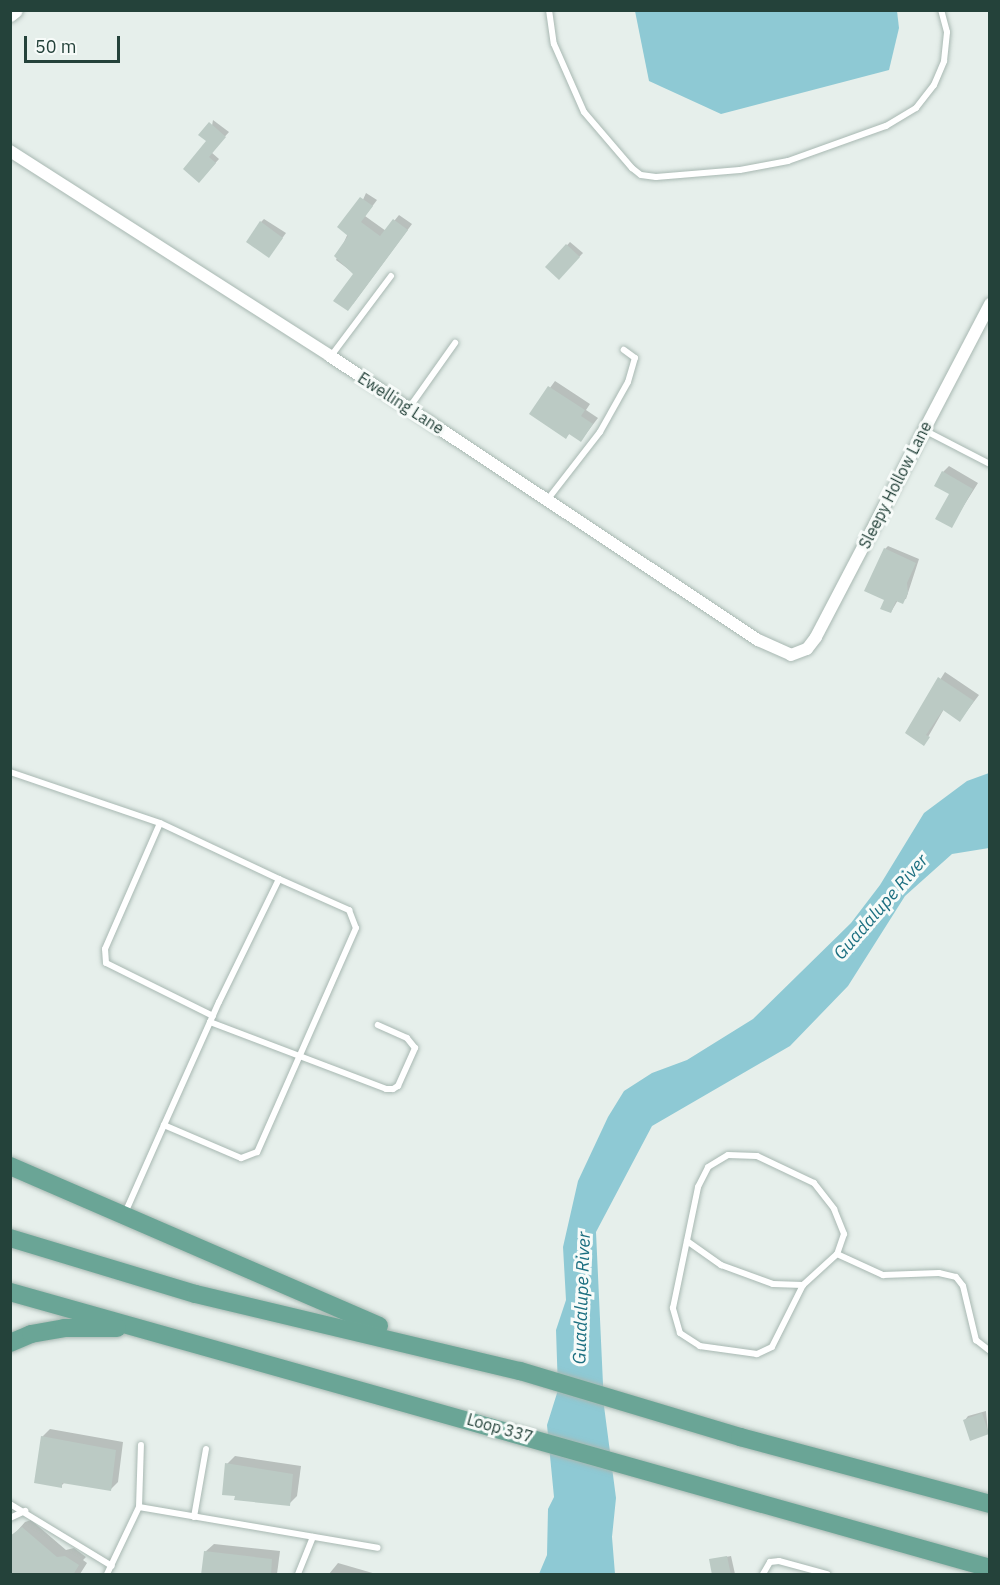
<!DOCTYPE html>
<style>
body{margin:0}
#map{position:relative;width:1000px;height:1585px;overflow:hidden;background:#e6efeb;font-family:"IBM Plex Sans",sans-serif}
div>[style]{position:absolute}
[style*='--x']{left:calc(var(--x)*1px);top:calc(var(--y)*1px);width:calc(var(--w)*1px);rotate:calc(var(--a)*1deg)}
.water>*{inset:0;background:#8ec9d4}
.shadow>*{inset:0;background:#0003}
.building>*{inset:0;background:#bbcac4}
.roads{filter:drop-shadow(0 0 2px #a8b8b2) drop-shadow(0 0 2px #a8b8b2)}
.lane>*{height:6px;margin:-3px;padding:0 3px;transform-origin:3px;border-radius:3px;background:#fff}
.street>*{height:12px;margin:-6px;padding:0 6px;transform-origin:6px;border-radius:6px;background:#fff}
.secondary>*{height:16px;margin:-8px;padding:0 8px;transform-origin:8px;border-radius:8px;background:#fff}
.primary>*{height:18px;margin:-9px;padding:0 9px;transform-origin:9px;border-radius:9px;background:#6aa596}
span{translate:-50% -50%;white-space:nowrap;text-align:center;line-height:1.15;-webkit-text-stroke:6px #f7fbf9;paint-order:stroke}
.street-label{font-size:16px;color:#24423a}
.water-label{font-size:18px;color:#1c6f80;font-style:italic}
.frame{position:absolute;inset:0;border:12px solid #24423a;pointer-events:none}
.scale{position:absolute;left:24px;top:36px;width:96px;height:27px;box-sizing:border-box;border:3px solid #24423a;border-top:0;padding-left:8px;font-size:18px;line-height:21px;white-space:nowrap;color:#24423a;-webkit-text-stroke:4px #f7fbf9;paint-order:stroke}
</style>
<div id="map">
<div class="water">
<div style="clip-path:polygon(635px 11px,897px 11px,899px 28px,889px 70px,721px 114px,649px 81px)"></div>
<div style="clip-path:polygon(989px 773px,989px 848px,952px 854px,905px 896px,848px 986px,790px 1046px,652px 1126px,596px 1232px,604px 1406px,616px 1498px,612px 1537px,615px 1574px,539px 1574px,547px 1555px,548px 1509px,554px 1497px,547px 1425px,558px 1390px,556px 1330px,566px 1300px,563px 1247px,578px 1181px,608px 1117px,624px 1091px,652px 1073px,687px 1060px,753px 1019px,851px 923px,880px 885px,924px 813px,967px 781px)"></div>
</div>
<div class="shadow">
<div style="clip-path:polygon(213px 120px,229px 132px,211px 152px,219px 159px,203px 177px)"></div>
<div style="clip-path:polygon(366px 193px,377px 200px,365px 216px,386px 231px,399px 215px,412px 224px,353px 304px,355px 274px,336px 260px)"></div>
<div style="clip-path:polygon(264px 219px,286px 233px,272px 252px,261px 222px)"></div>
<div style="clip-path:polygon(570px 242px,583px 253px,559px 278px,547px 267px)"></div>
<div style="clip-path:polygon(555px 381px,590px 404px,586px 410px,598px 418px,581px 440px,570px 433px,566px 437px,531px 414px)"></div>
<div style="clip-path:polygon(949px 466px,978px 483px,951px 526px,951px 493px,943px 472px)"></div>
<div style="clip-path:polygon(888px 546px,919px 559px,906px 599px,898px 600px,891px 612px,886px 600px,885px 549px)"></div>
<div style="clip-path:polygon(945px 672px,979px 695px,960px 720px,944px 709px,924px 744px,907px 732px)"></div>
<div style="clip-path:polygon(986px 1411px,988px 1433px,965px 1420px,968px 1416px)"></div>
<div style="clip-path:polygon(50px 1429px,123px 1442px,118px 1482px,110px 1490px,65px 1482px,61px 1486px,42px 1437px)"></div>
<div style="clip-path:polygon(235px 1456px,301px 1466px,297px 1496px,289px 1504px,227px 1464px)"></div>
<div style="clip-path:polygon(31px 1520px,66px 1550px,74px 1548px,86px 1557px,83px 1560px,87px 1563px,80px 1574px,20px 1574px,10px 1539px,25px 1522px)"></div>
<div style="clip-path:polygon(214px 1544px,280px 1551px,277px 1574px,203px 1574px,205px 1552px)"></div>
<div style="clip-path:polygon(731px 1556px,735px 1574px,714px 1574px,711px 1560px)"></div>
<div style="clip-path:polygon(338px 1563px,376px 1574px,329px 1574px)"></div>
</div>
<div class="building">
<div style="clip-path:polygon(209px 122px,226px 137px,209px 157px,216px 163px,199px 183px,183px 169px,206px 141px,198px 135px)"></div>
<div style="clip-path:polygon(360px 197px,373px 206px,361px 222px,380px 236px,393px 219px,408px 230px,348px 311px,333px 301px,353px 274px,334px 256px,348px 236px,337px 227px)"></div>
<div style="clip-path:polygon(260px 221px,283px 238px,269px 258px,246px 242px)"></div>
<div style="clip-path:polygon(566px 244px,580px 257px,559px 280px,545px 267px)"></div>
<div style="clip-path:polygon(548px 386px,585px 410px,581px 416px,593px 424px,581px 442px,569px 434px,566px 439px,529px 414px)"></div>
<div style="clip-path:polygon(942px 471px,973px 489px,952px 528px,935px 519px,949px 494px,934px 486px)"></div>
<div style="clip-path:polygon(884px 548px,916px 563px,907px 583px,908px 593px,903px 604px,896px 601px,891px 613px,880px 609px,884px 600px,864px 591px)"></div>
<div style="clip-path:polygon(938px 677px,974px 701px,960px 722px,943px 710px,926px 735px,930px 737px,924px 746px,905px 733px)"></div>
<div style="clip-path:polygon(982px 1413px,989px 1434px,970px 1441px,963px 1420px)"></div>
<div style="clip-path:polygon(41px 1436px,116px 1450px,111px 1491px,62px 1483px,62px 1488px,34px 1483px)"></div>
<div style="clip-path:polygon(225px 1463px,293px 1474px,290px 1506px,234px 1500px,235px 1496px,222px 1495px)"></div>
<div style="clip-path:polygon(22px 1527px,57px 1557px,65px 1556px,79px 1565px,73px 1575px,10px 1575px,10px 1536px)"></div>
<div style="clip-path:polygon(204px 1551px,272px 1559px,271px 1575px,201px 1575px)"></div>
<div style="clip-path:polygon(727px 1556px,731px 1575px,712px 1575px,709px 1559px)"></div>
</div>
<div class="roads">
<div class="lane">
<div style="--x:549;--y:10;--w:34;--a:82"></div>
<div style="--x:554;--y:44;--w:74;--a:66.2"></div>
<div style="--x:584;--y:112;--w:74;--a:49.4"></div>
<div style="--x:632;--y:168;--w:11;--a:38"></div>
<div style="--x:641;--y:175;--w:15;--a:8"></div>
<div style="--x:656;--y:177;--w:84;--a:-4.8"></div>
<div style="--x:740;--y:170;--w:49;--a:-10.6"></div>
<div style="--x:788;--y:161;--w:104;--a:-19.7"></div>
<div style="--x:886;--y:126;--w:35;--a:-31"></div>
<div style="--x:916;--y:108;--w:29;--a:-52"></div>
<div style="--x:934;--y:85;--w:26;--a:-67"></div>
<div style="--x:944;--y:61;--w:29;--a:-84"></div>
<div style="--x:947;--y:32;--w:23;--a:-105"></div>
<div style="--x:331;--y:356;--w:100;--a:-53.1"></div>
<div style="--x:409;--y:408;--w:80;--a:-54.7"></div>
<div style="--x:924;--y:430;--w:74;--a:27.3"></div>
<div style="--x:548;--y:499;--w:85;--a:-52.2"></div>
<div style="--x:600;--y:432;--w:57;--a:-60.8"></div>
<div style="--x:628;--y:382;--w:25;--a:-74"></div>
<div style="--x:635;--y:358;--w:14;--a:-144"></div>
<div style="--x:10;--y:772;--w:158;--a:18.8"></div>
<div style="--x:213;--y:1016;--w:119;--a:-153.6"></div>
<div style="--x:106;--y:963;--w:14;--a:-94"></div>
<div style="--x:105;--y:949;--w:137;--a:-66.4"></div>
<div style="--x:160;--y:823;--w:132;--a:25.2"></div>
<div style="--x:210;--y:1022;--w:188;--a:20.8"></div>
<div style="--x:386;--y:1089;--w:7;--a:0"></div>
<div style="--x:393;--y:1089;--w:6;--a:-31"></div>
<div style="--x:398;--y:1086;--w:42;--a:-65.9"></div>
<div style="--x:415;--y:1048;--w:13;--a:-129"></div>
<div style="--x:407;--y:1038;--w:32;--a:-156"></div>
<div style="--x:728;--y:1155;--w:29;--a:2"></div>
<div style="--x:757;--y:1156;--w:63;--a:25.3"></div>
<div style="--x:814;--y:1183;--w:33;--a:52"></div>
<div style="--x:834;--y:1209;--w:27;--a:68"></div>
<div style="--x:844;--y:1234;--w:21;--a:109"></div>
<div style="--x:837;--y:1254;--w:46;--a:137.6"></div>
<div style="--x:803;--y:1285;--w:69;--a:116.6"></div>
<div style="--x:772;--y:1347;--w:17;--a:155"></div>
<div style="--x:757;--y:1354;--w:58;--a:-172"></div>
<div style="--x:700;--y:1346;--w:24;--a:-147"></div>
<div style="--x:680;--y:1333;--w:26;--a:-106"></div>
<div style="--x:673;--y:1308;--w:124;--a:-78.3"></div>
<div style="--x:698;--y:1187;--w:22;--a:-63"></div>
<div style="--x:708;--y:1167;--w:23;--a:-31"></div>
<div style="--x:125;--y:1213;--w:96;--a:-66.1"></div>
<div style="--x:164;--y:1125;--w:113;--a:-65.9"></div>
<div style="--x:210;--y:1022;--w:22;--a:-66"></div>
<div style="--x:219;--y:1002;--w:137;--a:-64"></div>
<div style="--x:279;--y:879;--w:77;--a:23.9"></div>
<div style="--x:349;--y:910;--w:19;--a:69"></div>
<div style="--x:356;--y:928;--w:245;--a:113.8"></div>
<div style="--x:257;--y:1152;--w:17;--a:159"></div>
<div style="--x:241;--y:1158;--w:84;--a:-156.8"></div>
<div style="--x:687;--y:1241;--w:42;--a:35.2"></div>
<div style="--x:721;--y:1265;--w:55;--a:20.1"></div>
<div style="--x:773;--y:1284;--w:30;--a:2"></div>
<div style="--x:837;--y:1254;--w:51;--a:24.5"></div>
<div style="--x:883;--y:1275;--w:56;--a:-2"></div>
<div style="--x:939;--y:1273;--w:17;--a:13"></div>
<div style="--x:956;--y:1277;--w:11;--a:52"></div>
<div style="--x:963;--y:1286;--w:56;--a:76.5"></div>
<div style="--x:976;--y:1340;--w:18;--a:38"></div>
<div style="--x:10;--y:1504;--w:119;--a:31.3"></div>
<div style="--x:139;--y:1507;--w:62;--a:-88.2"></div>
<div style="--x:194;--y:1517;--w:69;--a:-80"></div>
<div style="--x:10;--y:1518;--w:17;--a:-25"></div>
<div style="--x:107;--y:1574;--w:74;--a:-64.5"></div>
<div style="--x:139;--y:1507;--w:242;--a:9.7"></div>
<div style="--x:298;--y:1574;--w:40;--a:-68"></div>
<div style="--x:763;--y:1574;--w:14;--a:-60"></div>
<div style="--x:770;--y:1562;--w:9;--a:-6"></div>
<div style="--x:779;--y:1561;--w:50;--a:15.2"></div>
</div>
<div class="street">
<div style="--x:10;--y:151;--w:380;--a:32.6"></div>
<div style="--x:330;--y:356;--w:514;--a:33.57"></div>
<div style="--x:758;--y:640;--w:36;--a:24"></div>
<div style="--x:791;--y:655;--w:17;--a:-21"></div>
<div style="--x:807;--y:649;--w:15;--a:-53"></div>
<div style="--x:816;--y:637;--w:376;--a:-62.4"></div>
</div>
<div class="secondary">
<div style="--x:10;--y:14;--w:6;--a:-39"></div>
</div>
<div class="primary">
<div style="--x:10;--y:1166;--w:402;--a:23.4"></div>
<div style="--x:10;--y:1238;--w:194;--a:16.8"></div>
<div style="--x:196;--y:1294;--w:333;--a:13.4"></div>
<div style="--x:520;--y:1371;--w:230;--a:16.7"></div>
<div style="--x:740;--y:1437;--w:259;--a:15"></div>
<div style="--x:10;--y:1292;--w:1018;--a:15.73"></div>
<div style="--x:10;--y:1343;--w:23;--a:-23"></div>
<div style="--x:31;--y:1334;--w:34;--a:-10"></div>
<div style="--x:64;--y:1328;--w:53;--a:0"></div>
</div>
</div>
<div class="street-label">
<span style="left:401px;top:403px;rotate:33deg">Ewelling Lane</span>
<span style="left:895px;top:485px;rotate:-63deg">Sleepy Hollow Lane</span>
<span style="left:500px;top:1428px;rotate:16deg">Loop 337</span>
</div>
<div class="water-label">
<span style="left:881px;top:907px;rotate:-49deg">Guadalupe River</span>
<span style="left:582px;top:1298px;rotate:-88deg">Guadalupe River</span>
</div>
<div class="frame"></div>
<div class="scale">50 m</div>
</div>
